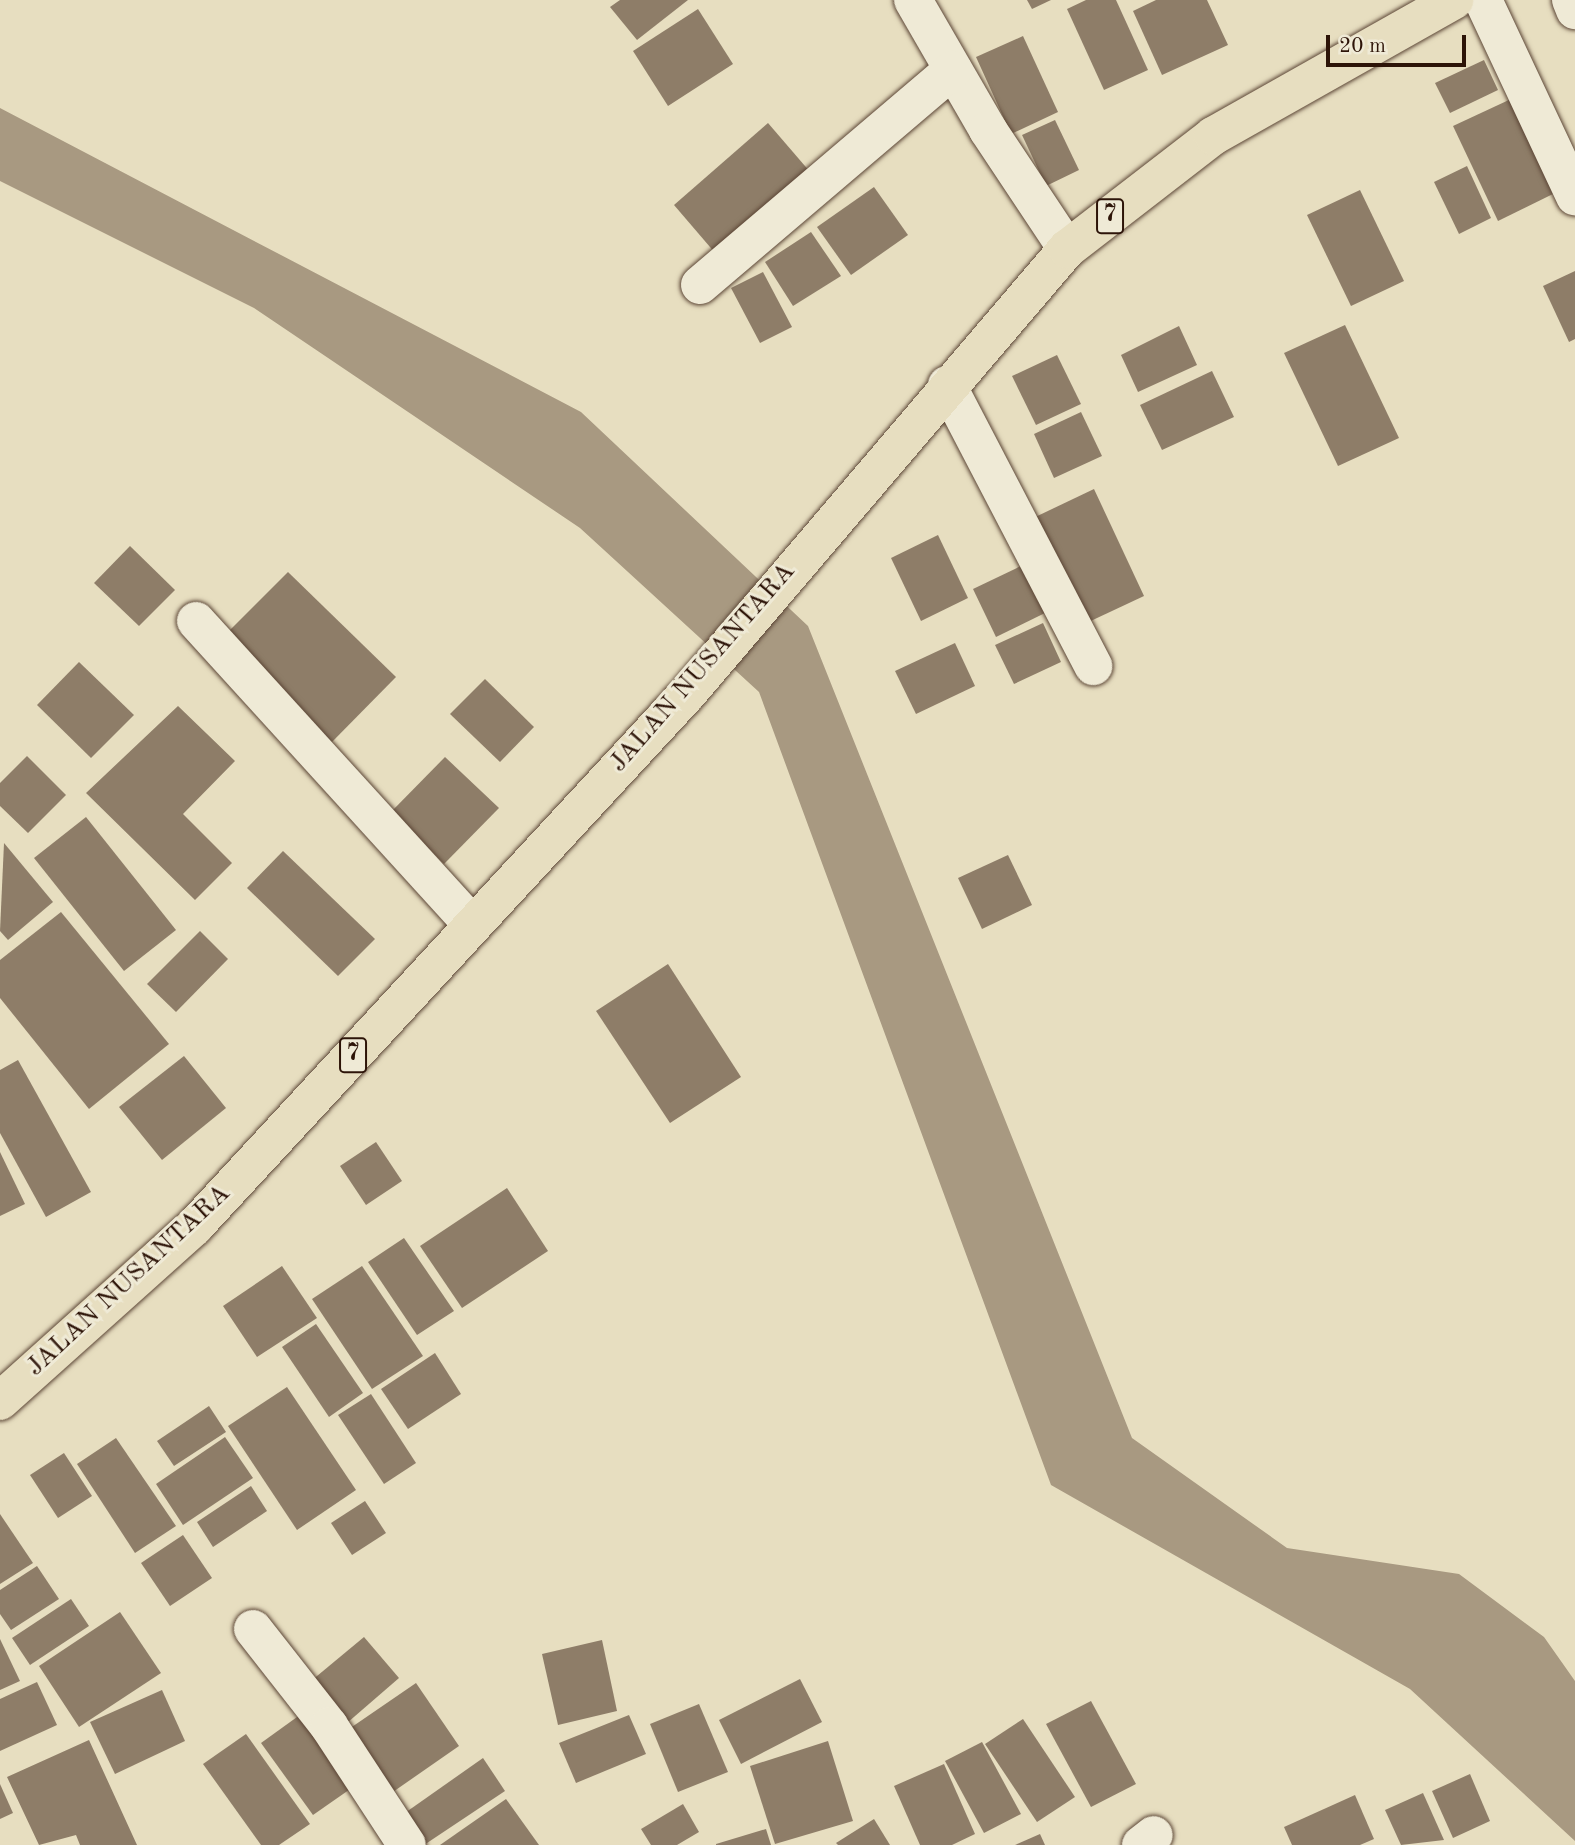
<!DOCTYPE html>
<style>
body{margin:0}
#map{position:relative;width:1575px;height:1845px;overflow:hidden;background:#e7dec0;font-family:"Old Standard TT",serif}
div>[style]{position:absolute}
[style*='--x']{left:calc(var(--x)*1px);top:calc(var(--y)*1px);width:calc(var(--w)*1px);rotate:calc(var(--a)*1deg)}
.water>*{inset:0;background:#a89981}
.building>*{inset:0;background:#8e7d68}
.roads{filter:drop-shadow(0 0 2px #5c4636) drop-shadow(0 0 2px #5c4636)}
.minor>*{height:38px;margin:-19px;padding:0 19px;transform-origin:19px;border-radius:19px;background:#efead6}
.highway>*{height:38px;margin:-19px;padding:0 19px;transform-origin:19px;border-radius:19px;background:#e7dec0}
span{translate:-50% -50%;white-space:nowrap;text-align:center;line-height:1.15;-webkit-text-stroke:6px #efead6;paint-order:stroke}
.shield-label span{padding:2px 5px;background:#efead6;border:2px solid;border-radius:5px;-webkit-text-stroke-width:0}
.shield-label{font-size:24px;color:#2d1408;font-weight:700}
.street-label{font-size:26px;color:#2d1408}
.scale{position:absolute;left:1326px;top:35px;width:140px;height:32px;box-sizing:border-box;border:4px solid #2d1408;border-top:0;padding-left:9px;font-size:21px;line-height:24px;white-space:nowrap;color:#2d1408;-webkit-text-stroke:5px #efead6;paint-order:stroke}
</style>
<div id="map">
<div class="water">
<div style="clip-path:polygon(0 108px,581px 412px,808px 626px,1132px 1438px,1287px 1548px,1459px 1574px,1544px 1637px,1575px 1681px,1575px 1841px,1410px 1689px,1051px 1485px,759px 692px,580px 528px,254px 308px,0 181px)"></div>
</div>
<div class="building">
<div style="clip-path:polygon(620px 0,688px 0,637px 40px,610px 7px)"></div>
<div style="clip-path:polygon(1027px 0,1051px 0,1032px 9px)"></div>
<div style="clip-path:polygon(1086px 0,1116px 0,1148px 70px,1104px 90px,1067px 9px)"></div>
<div style="clip-path:polygon(1156px 0,1207px 0,1228px 45px,1162px 75px,1133px 11px)"></div>
<div style="clip-path:polygon(698px 9px,733px 64px,668px 106px,633px 51px)"></div>
<div style="clip-path:polygon(1023px 36px,1058px 112px,1011px 134px,976px 57px)"></div>
<div style="clip-path:polygon(1484px 60px,1498px 90px,1450px 113px,1435px 83px)"></div>
<div style="clip-path:polygon(1511px 99px,1557px 192px,1498px 221px,1453px 126px)"></div>
<div style="clip-path:polygon(1055px 120px,1079px 170px,1046px 186px,1022px 135px)"></div>
<div style="clip-path:polygon(768px 123px,811px 173px,716px 254px,674px 205px)"></div>
<div style="clip-path:polygon(1467px 166px,1491px 218px,1459px 234px,1434px 182px)"></div>
<div style="clip-path:polygon(874px 187px,908px 235px,851px 275px,817px 227px)"></div>
<div style="clip-path:polygon(1360px 190px,1404px 281px,1351px 306px,1307px 215px)"></div>
<div style="clip-path:polygon(811px 232px,841px 276px,793px 306px,765px 262px)"></div>
<div style="clip-path:polygon(1575px 271px,1575px 339px,1569px 342px,1543px 286px)"></div>
<div style="clip-path:polygon(763px 272px,792px 327px,760px 343px,731px 288px)"></div>
<div style="clip-path:polygon(1345px 325px,1399px 438px,1338px 466px,1284px 353px)"></div>
<div style="clip-path:polygon(1179px 326px,1197px 365px,1138px 392px,1121px 355px)"></div>
<div style="clip-path:polygon(1057px 355px,1081px 404px,1036px 425px,1012px 376px)"></div>
<div style="clip-path:polygon(1212px 371px,1234px 417px,1162px 450px,1140px 405px)"></div>
<div style="clip-path:polygon(1081px 412px,1102px 456px,1054px 478px,1034px 434px)"></div>
<div style="clip-path:polygon(1094px 489px,1144px 596px,1080px 626px,1029px 520px)"></div>
<div style="clip-path:polygon(938px 535px,968px 598px,921px 621px,891px 558px)"></div>
<div style="clip-path:polygon(130px 546px,175px 590px,139px 626px,94px 583px)"></div>
<div style="clip-path:polygon(1023px 565px,1045px 613px,996px 637px,973px 589px)"></div>
<div style="clip-path:polygon(288px 572px,396px 677px,330px 744px,221px 639px)"></div>
<div style="clip-path:polygon(1043px 623px,1061px 662px,1014px 684px,995px 645px)"></div>
<div style="clip-path:polygon(955px 643px,975px 686px,916px 714px,895px 671px)"></div>
<div style="clip-path:polygon(79px 662px,134px 715px,91px 758px,37px 705px)"></div>
<div style="clip-path:polygon(485px 679px,534px 727px,500px 762px,450px 714px)"></div>
<div style="clip-path:polygon(178px 706px,235px 761px,183px 814px,232px 863px,195px 900px,86px 793px)"></div>
<div style="clip-path:polygon(27px 756px,66px 795px,28px 833px,0 806px,0 783px)"></div>
<div style="clip-path:polygon(445px 757px,499px 808px,444px 864px,391px 812px)"></div>
<div style="clip-path:polygon(86px 817px,176px 930px,124px 971px,34px 858px)"></div>
<div style="clip-path:polygon(4px 843px,53px 902px,8px 940px,0 931px)"></div>
<div style="clip-path:polygon(283px 851px,375px 939px,338px 976px,247px 888px)"></div>
<div style="clip-path:polygon(1008px 855px,1032px 905px,982px 929px,958px 878px)"></div>
<div style="clip-path:polygon(61px 912px,169px 1044px,89px 1109px,0 998px,0 960px)"></div>
<div style="clip-path:polygon(200px 931px,228px 959px,176px 1012px,147px 984px)"></div>
<div style="clip-path:polygon(668px 964px,741px 1077px,670px 1123px,596px 1011px)"></div>
<div style="clip-path:polygon(184px 1056px,226px 1108px,162px 1160px,119px 1107px)"></div>
<div style="clip-path:polygon(18px 1060px,91px 1192px,46px 1217px,0 1133px,0 1070px)"></div>
<div style="clip-path:polygon(376px 1142px,402px 1181px,366px 1205px,340px 1166px)"></div>
<div style="clip-path:polygon(0 1152px,25px 1204px,0 1216px)"></div>
<div style="clip-path:polygon(507px 1188px,548px 1251px,462px 1308px,420px 1246px)"></div>
<div style="clip-path:polygon(404px 1238px,454px 1311px,417px 1335px,368px 1262px)"></div>
<div style="clip-path:polygon(282px 1266px,317px 1318px,257px 1357px,223px 1306px)"></div>
<div style="clip-path:polygon(362px 1266px,423px 1356px,372px 1389px,312px 1299px)"></div>
<div style="clip-path:polygon(316px 1324px,363px 1393px,329px 1417px,282px 1347px)"></div>
<div style="clip-path:polygon(435px 1353px,461px 1394px,408px 1429px,381px 1389px)"></div>
<div style="clip-path:polygon(287px 1387px,356px 1490px,297px 1530px,228px 1426px)"></div>
<div style="clip-path:polygon(371px 1394px,416px 1463px,384px 1484px,338px 1415px)"></div>
<div style="clip-path:polygon(209px 1406px,226px 1432px,174px 1466px,157px 1441px)"></div>
<div style="clip-path:polygon(225px 1437px,253px 1478px,183px 1525px,156px 1484px)"></div>
<div style="clip-path:polygon(116px 1438px,176px 1526px,135px 1553px,77px 1464px)"></div>
<div style="clip-path:polygon(64px 1453px,92px 1496px,58px 1518px,30px 1475px)"></div>
<div style="clip-path:polygon(251px 1486px,267px 1511px,213px 1547px,197px 1522px)"></div>
<div style="clip-path:polygon(365px 1501px,386px 1533px,352px 1555px,331px 1523px)"></div>
<div style="clip-path:polygon(0 1514px,33px 1563px,0 1584px)"></div>
<div style="clip-path:polygon(183px 1535px,212px 1578px,170px 1606px,141px 1563px)"></div>
<div style="clip-path:polygon(37px 1566px,59px 1599px,11px 1630px,0 1614px,0 1590px)"></div>
<div style="clip-path:polygon(71px 1599px,89px 1626px,30px 1665px,12px 1638px)"></div>
<div style="clip-path:polygon(120px 1612px,161px 1673px,79px 1727px,39px 1666px)"></div>
<div style="clip-path:polygon(364px 1637px,399px 1678px,347px 1723px,311px 1681px)"></div>
<div style="clip-path:polygon(0 1639px,20px 1681px,0 1690px)"></div>
<div style="clip-path:polygon(602px 1640px,617px 1711px,558px 1725px,542px 1654px)"></div>
<div style="clip-path:polygon(800px 1679px,822px 1722px,741px 1764px,719px 1720px)"></div>
<div style="clip-path:polygon(37px 1682px,57px 1725px,0 1751px,0 1699px)"></div>
<div style="clip-path:polygon(416px 1683px,459px 1746px,390px 1794px,346px 1731px)"></div>
<div style="clip-path:polygon(162px 1690px,185px 1741px,115px 1774px,90px 1722px)"></div>
<div style="clip-path:polygon(1091px 1701px,1136px 1784px,1091px 1807px,1046px 1724px)"></div>
<div style="clip-path:polygon(699px 1704px,728px 1772px,678px 1792px,650px 1724px)"></div>
<div style="clip-path:polygon(304px 1712px,356px 1785px,313px 1815px,261px 1743px)"></div>
<div style="clip-path:polygon(629px 1715px,646px 1754px,576px 1783px,559px 1743px)"></div>
<div style="clip-path:polygon(1023px 1719px,1075px 1797px,1037px 1822px,985px 1744px)"></div>
<div style="clip-path:polygon(246px 1734px,310px 1824px,279px 1845px,261px 1845px,203px 1764px)"></div>
<div style="clip-path:polygon(89px 1740px,137px 1845px,80px 1845px,76px 1835px,39px 1845px,7px 1777px)"></div>
<div style="clip-path:polygon(828px 1741px,853px 1821px,775px 1844px,750px 1766px)"></div>
<div style="clip-path:polygon(982px 1742px,1021px 1814px,984px 1833px,945px 1761px)"></div>
<div style="clip-path:polygon(483px 1758px,505px 1791px,424px 1845px,402px 1815px)"></div>
<div style="clip-path:polygon(944px 1764px,975px 1834px,952px 1845px,920px 1845px,894px 1786px)"></div>
<div style="clip-path:polygon(1470px 1774px,1490px 1821px,1453px 1838px,1432px 1791px)"></div>
<div style="clip-path:polygon(0 1784px,13px 1813px,0 1819px)"></div>
<div style="clip-path:polygon(1423px 1793px,1444px 1840px,1401px 1845px,1385px 1810px)"></div>
<div style="clip-path:polygon(1355px 1795px,1374px 1839px,1360px 1845px,1292px 1845px,1284px 1827px)"></div>
<div style="clip-path:polygon(506px 1799px,539px 1845px,440px 1845px)"></div>
<div style="clip-path:polygon(683px 1804px,699px 1832px,677px 1845px,651px 1845px,641px 1829px)"></div>
<div style="clip-path:polygon(874px 1819px,890px 1845px,838px 1845px,836px 1843px)"></div>
<div style="clip-path:polygon(766px 1829px,771px 1845px,716px 1845px,716px 1844px)"></div>
<div style="clip-path:polygon(1040px 1834px,1045px 1845px,1015px 1845px)"></div>
</div>
<div class="roads">
<div class="minor">
<div style="--x:913;--y:0;--w:150;--a:60"></div>
<div style="--x:988;--y:130;--w:143;--a:56.4"></div>
<div style="--x:1483;--y:0;--w:217;--a:64.9"></div>
<div style="--x:1571;--y:0;--w:11;--a:68"></div>
<div style="--x:700;--y:285;--w:332;--a:-40.4"></div>
<div style="--x:947;--y:385;--w:317;--a:62.5"></div>
<div style="--x:196;--y:621;--w:411;--a:47.7"></div>
<div style="--x:253;--y:1629;--w:123;--a:51.9"></div>
<div style="--x:329;--y:1726;--w:142;--a:56.8"></div>
<div style="--x:1141;--y:1845;--w:16;--a:-38"></div>
</div>
<div class="highway">
<div style="--x:0;--y:1401;--w:261;--a:-41.9"></div>
<div style="--x:194;--y:1227;--w:727;--a:-47.23"></div>
<div style="--x:688;--y:693;--w:584;--a:-49.52"></div>
<div style="--x:1067;--y:249;--w:185;--a:-37.7"></div>
<div style="--x:1213;--y:136;--w:277;--a:-29.4"></div>
</div>
</div>
<div class="shield-label">
<span style="left:1110px;top:216px">7</span>
<span style="left:353px;top:1055px">7</span>
</div>
<div class="street-label">
<span style="left:703px;top:668px;rotate:-49deg">JALAN NUSANTARA</span>
<span style="left:129px;top:1281px;rotate:-43deg">JALAN NUSANTARA</span>
</div>
<div class="scale">20 m</div>
</div>
